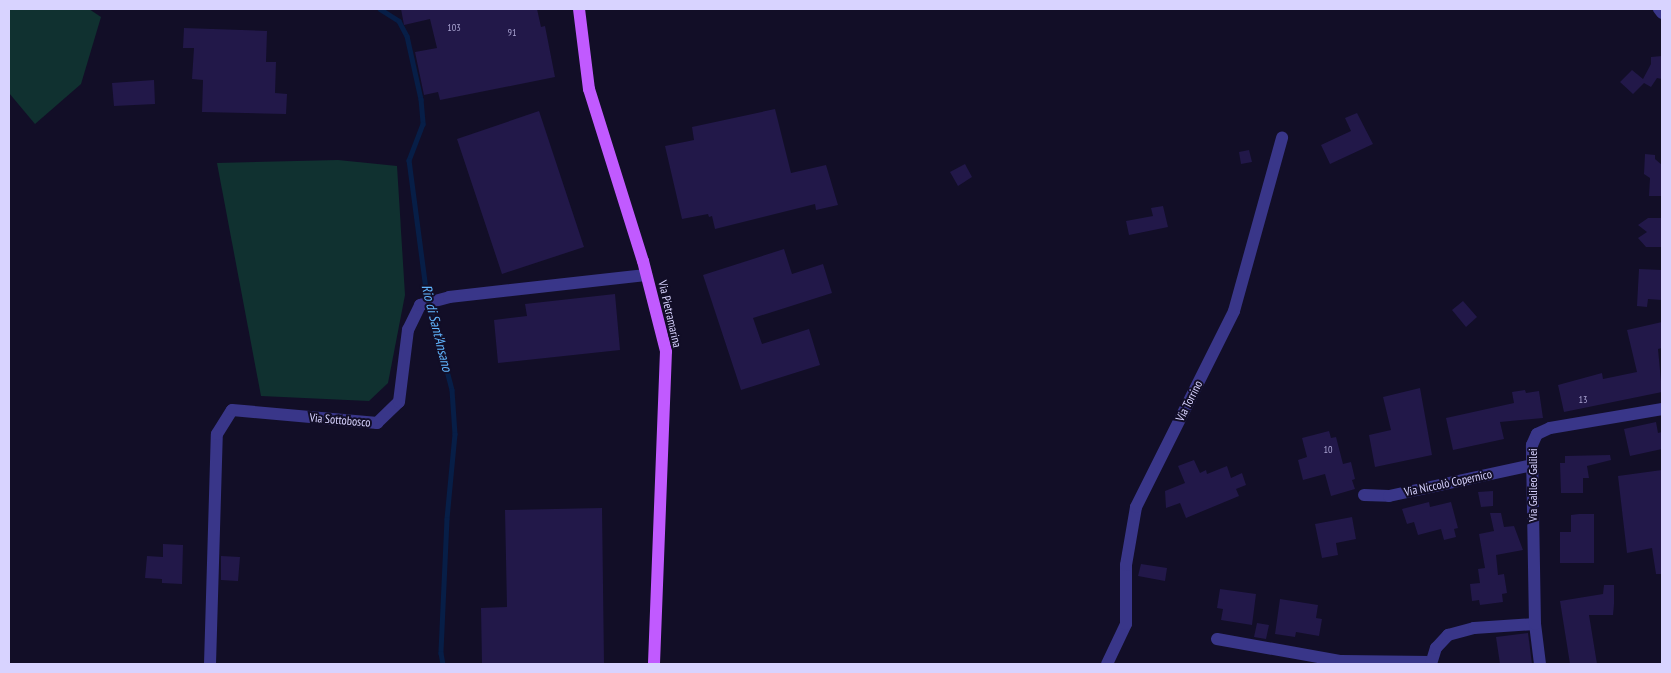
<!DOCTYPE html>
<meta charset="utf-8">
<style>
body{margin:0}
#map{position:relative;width:1671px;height:673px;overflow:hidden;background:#120e27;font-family:"PT Sans Narrow",sans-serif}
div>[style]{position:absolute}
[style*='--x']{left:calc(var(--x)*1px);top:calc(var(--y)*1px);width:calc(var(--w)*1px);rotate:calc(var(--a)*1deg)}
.green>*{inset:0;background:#103130}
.stream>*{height:4.5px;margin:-2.25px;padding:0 2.25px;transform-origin:2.25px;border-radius:2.25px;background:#071e47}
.building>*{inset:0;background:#221849}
.minor>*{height:12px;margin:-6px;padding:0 6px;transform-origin:6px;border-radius:6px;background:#393689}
.major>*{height:12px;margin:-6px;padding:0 6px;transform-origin:6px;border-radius:6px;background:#c15aff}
span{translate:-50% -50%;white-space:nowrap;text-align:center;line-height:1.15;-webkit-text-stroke:4px #120e27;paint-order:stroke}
.number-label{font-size:10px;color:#aaa4d2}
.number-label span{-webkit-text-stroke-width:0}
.street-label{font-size:12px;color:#d8d3ff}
.water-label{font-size:14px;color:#61b6ff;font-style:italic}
.frame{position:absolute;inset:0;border:10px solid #d8d3ff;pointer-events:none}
</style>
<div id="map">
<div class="green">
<div style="clip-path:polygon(9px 9px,89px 9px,101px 17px,81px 84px,35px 124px,9px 93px)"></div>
<div style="clip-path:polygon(338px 160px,397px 166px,405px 295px,388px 383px,369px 401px,261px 396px,217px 163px)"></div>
</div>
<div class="stream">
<div style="--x:380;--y:9;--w:22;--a:32"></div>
<div style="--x:399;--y:21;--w:17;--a:62"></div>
<div style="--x:407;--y:36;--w:65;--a:77.5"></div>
<div style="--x:421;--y:99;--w:25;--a:85"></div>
<div style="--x:423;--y:124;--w:39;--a:111"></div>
<div style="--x:409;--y:160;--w:131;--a:82.5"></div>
<div style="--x:426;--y:290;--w:103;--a:75.4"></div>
<div style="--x:452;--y:390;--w:44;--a:86.1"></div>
<div style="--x:455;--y:434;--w:85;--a:95.4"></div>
<div style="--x:447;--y:519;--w:134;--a:92.6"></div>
<div style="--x:441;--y:653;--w:11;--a:80"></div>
</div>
<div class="building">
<div style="clip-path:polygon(401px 9px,537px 9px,541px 27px,545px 26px,555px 77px,440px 100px,438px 92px,424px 95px,415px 52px,437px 48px,430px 19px,404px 25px)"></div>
<div style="clip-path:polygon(184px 28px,267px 31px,266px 62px,276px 62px,275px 93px,287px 94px,286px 114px,202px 112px,203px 80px,192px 79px,194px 48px,183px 48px)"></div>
<div style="clip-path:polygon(1662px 56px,1662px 79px,1657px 78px,1651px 87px,1644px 83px,1633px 94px,1620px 82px,1632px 70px,1643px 79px,1651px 64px,1651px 57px)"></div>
<div style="clip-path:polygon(154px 80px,155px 104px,114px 106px,112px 83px)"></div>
<div style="clip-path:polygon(775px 109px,791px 173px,826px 165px,838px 205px,816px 210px,815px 204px,715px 229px,712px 216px,709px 217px,708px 214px,682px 219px,665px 146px,694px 140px,692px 127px)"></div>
<div style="clip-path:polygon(539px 111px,584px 247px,502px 274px,457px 139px)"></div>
<div style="clip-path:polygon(1357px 113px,1373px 144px,1330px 164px,1321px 145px,1351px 131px,1345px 118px)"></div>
<div style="clip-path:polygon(1249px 150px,1252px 162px,1241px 164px,1239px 152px)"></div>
<div style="clip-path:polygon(1645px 154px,1655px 155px,1655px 159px,1662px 165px,1662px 196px,1649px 196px,1650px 178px,1644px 174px)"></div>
<div style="clip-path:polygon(965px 164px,972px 177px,958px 186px,950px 172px)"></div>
<div style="clip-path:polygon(1163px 206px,1168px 227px,1129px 235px,1126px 221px,1153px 216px,1151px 208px)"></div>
<div style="clip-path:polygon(1648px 218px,1662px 218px,1662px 247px,1646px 247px,1638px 238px,1647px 232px,1638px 225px)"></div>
<div style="clip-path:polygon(784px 249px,792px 274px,823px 264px,832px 293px,753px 318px,762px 344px,809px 329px,820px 365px,741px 390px,703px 275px)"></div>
<div style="clip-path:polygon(1639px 269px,1662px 270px,1662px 300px,1648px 299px,1647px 307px,1637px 306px)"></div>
<div style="clip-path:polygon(615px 294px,620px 350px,498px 363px,494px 320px,527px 316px,525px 304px)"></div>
<div style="clip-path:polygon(1463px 301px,1477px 317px,1466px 327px,1452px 310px)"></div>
<div style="clip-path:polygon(1662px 322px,1662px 348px,1658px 349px,1662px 392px,1564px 412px,1558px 385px,1602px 373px,1603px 379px,1637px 372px,1627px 330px)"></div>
<div style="clip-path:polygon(1420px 388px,1432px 455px,1375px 467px,1369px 435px,1391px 430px,1383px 397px)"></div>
<div style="clip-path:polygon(1525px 390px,1526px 393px,1539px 391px,1543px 418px,1500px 422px,1504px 439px,1453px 450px,1446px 418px,1514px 403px,1512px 392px)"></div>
<div style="clip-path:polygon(1656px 422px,1658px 433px,1662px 432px,1662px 449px,1630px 456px,1624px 429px)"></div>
<div style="clip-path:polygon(1329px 431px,1331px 438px,1336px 437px,1343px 464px,1351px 462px,1355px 479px,1352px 480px,1355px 489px,1331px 496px,1325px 474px,1303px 480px,1298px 460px,1307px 457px,1302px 438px)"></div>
<div style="clip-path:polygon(1610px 455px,1611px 460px,1587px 466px,1589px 478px,1583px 478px,1583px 493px,1561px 493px,1560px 463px,1565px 463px,1565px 456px)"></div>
<div style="clip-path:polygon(1194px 460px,1200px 473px,1206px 470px,1207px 474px,1227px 466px,1231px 478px,1242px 473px,1246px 485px,1236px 489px,1239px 496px,1186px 518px,1180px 503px,1166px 508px,1165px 491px,1185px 483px,1178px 466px)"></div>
<div style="clip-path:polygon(1662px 470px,1662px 574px,1656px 574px,1652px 548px,1627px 553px,1618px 476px)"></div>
<div style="clip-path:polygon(1493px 491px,1493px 506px,1481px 507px,1478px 492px)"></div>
<div style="clip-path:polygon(1429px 502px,1430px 507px,1451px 502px,1458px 528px,1454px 529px,1456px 537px,1444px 540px,1441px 529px,1418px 535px,1414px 522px,1407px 524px,1402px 509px)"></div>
<div style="clip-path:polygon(602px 508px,604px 664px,482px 664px,481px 608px,507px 607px,505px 510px)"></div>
<div style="clip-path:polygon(1490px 513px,1501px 513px,1504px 527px,1514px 526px,1523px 550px,1496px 555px,1498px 575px,1504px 574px,1507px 593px,1502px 594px,1503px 602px,1480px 605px,1479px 600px,1472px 601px,1470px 584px,1480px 583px,1478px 569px,1485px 568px,1479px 534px,1494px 531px)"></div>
<div style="clip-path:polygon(1579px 514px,1594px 514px,1594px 563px,1560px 563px,1560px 532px,1571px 532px,1571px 515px)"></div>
<div style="clip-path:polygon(1352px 517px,1356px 539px,1336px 543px,1338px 555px,1322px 558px,1315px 524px)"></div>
<div style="clip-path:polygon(163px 544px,183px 545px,182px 584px,162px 583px,162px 579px,145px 578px,147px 556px,163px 557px)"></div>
<div style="clip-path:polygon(221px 556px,240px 557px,238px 581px,221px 580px)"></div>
<div style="clip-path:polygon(1141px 564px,1167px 568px,1165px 581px,1138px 576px)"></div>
<div style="clip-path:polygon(1604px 585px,1614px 585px,1614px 604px,1613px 615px,1589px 615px,1597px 664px,1570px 664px,1560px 601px,1603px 594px)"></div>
<div style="clip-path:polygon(1220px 589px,1256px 594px,1252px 625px,1221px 620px,1223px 609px,1217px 608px)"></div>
<div style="clip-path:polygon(1280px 599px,1318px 605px,1316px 618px,1322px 619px,1319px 636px,1296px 632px,1295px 637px,1275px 634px)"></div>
<div style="clip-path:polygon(1257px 623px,1269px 625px,1266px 639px,1254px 637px)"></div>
<div style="clip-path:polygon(1528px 633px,1532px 664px,1500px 664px,1496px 637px)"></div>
</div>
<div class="minor">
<div style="--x:1659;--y:9;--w:5;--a:53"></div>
<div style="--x:1364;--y:495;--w:25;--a:2"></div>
<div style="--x:1389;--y:496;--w:146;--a:-12.2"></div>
<div style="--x:1217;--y:639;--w:126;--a:10.1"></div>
<div style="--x:1341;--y:661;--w:90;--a:0.6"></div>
<div style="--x:210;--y:664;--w:230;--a:-88.3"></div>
<div style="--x:217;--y:434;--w:28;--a:-58"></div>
<div style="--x:232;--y:410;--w:146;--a:5.1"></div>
<div style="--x:377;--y:423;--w:30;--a:-44"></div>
<div style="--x:399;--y:402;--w:73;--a:-82.9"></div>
<div style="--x:408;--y:330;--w:28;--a:-64"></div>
<div style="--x:420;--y:305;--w:30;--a:-15"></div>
<div style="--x:449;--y:297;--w:198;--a:-6.4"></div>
<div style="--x:1107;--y:664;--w:44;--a:-64.6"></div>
<div style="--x:1126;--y:624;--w:59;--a:-90"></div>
<div style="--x:1126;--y:565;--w:59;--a:-80.2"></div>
<div style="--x:1136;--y:507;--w:219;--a:-63.4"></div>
<div style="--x:1234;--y:311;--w:180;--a:-74.5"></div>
<div style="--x:1431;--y:664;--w:17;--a:-73"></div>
<div style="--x:1436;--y:648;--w:18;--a:-47"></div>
<div style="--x:1448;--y:635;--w:27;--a:-15"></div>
<div style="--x:1474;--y:628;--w:61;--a:-3.8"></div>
<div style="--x:1540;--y:664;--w:40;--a:-97.1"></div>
<div style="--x:1535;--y:624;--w:179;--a:-91"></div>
<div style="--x:1532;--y:445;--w:12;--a:-66"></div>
<div style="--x:1537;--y:434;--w:14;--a:-25"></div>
<div style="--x:1550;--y:428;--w:114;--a:-9.6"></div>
</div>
<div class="major">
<div style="--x:579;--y:9;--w:81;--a:82.9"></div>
<div style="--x:589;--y:89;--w:180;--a:72.6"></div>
<div style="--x:643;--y:261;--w:93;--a:75.7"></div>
<div style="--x:666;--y:351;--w:313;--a:92.2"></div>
</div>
<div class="number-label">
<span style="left:454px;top:28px">103</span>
<span style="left:512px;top:33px">91</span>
<span style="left:1583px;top:400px">13</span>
<span style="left:1328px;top:450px">10</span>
</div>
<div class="street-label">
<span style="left:670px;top:314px;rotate:77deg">Via Pietramarina</span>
<span style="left:1189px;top:401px;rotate:-63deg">Via Torrino</span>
<span style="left:340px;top:420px;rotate:5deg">Via Sottobosco</span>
<span style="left:1448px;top:483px;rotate:-12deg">Via Niccolò Copernico</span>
<span style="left:1533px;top:485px;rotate:-90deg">Via Galileo Galilei</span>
</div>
<div class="water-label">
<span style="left:437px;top:328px;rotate:76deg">Rio di Sant'Ansano</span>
</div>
<div class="frame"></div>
</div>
